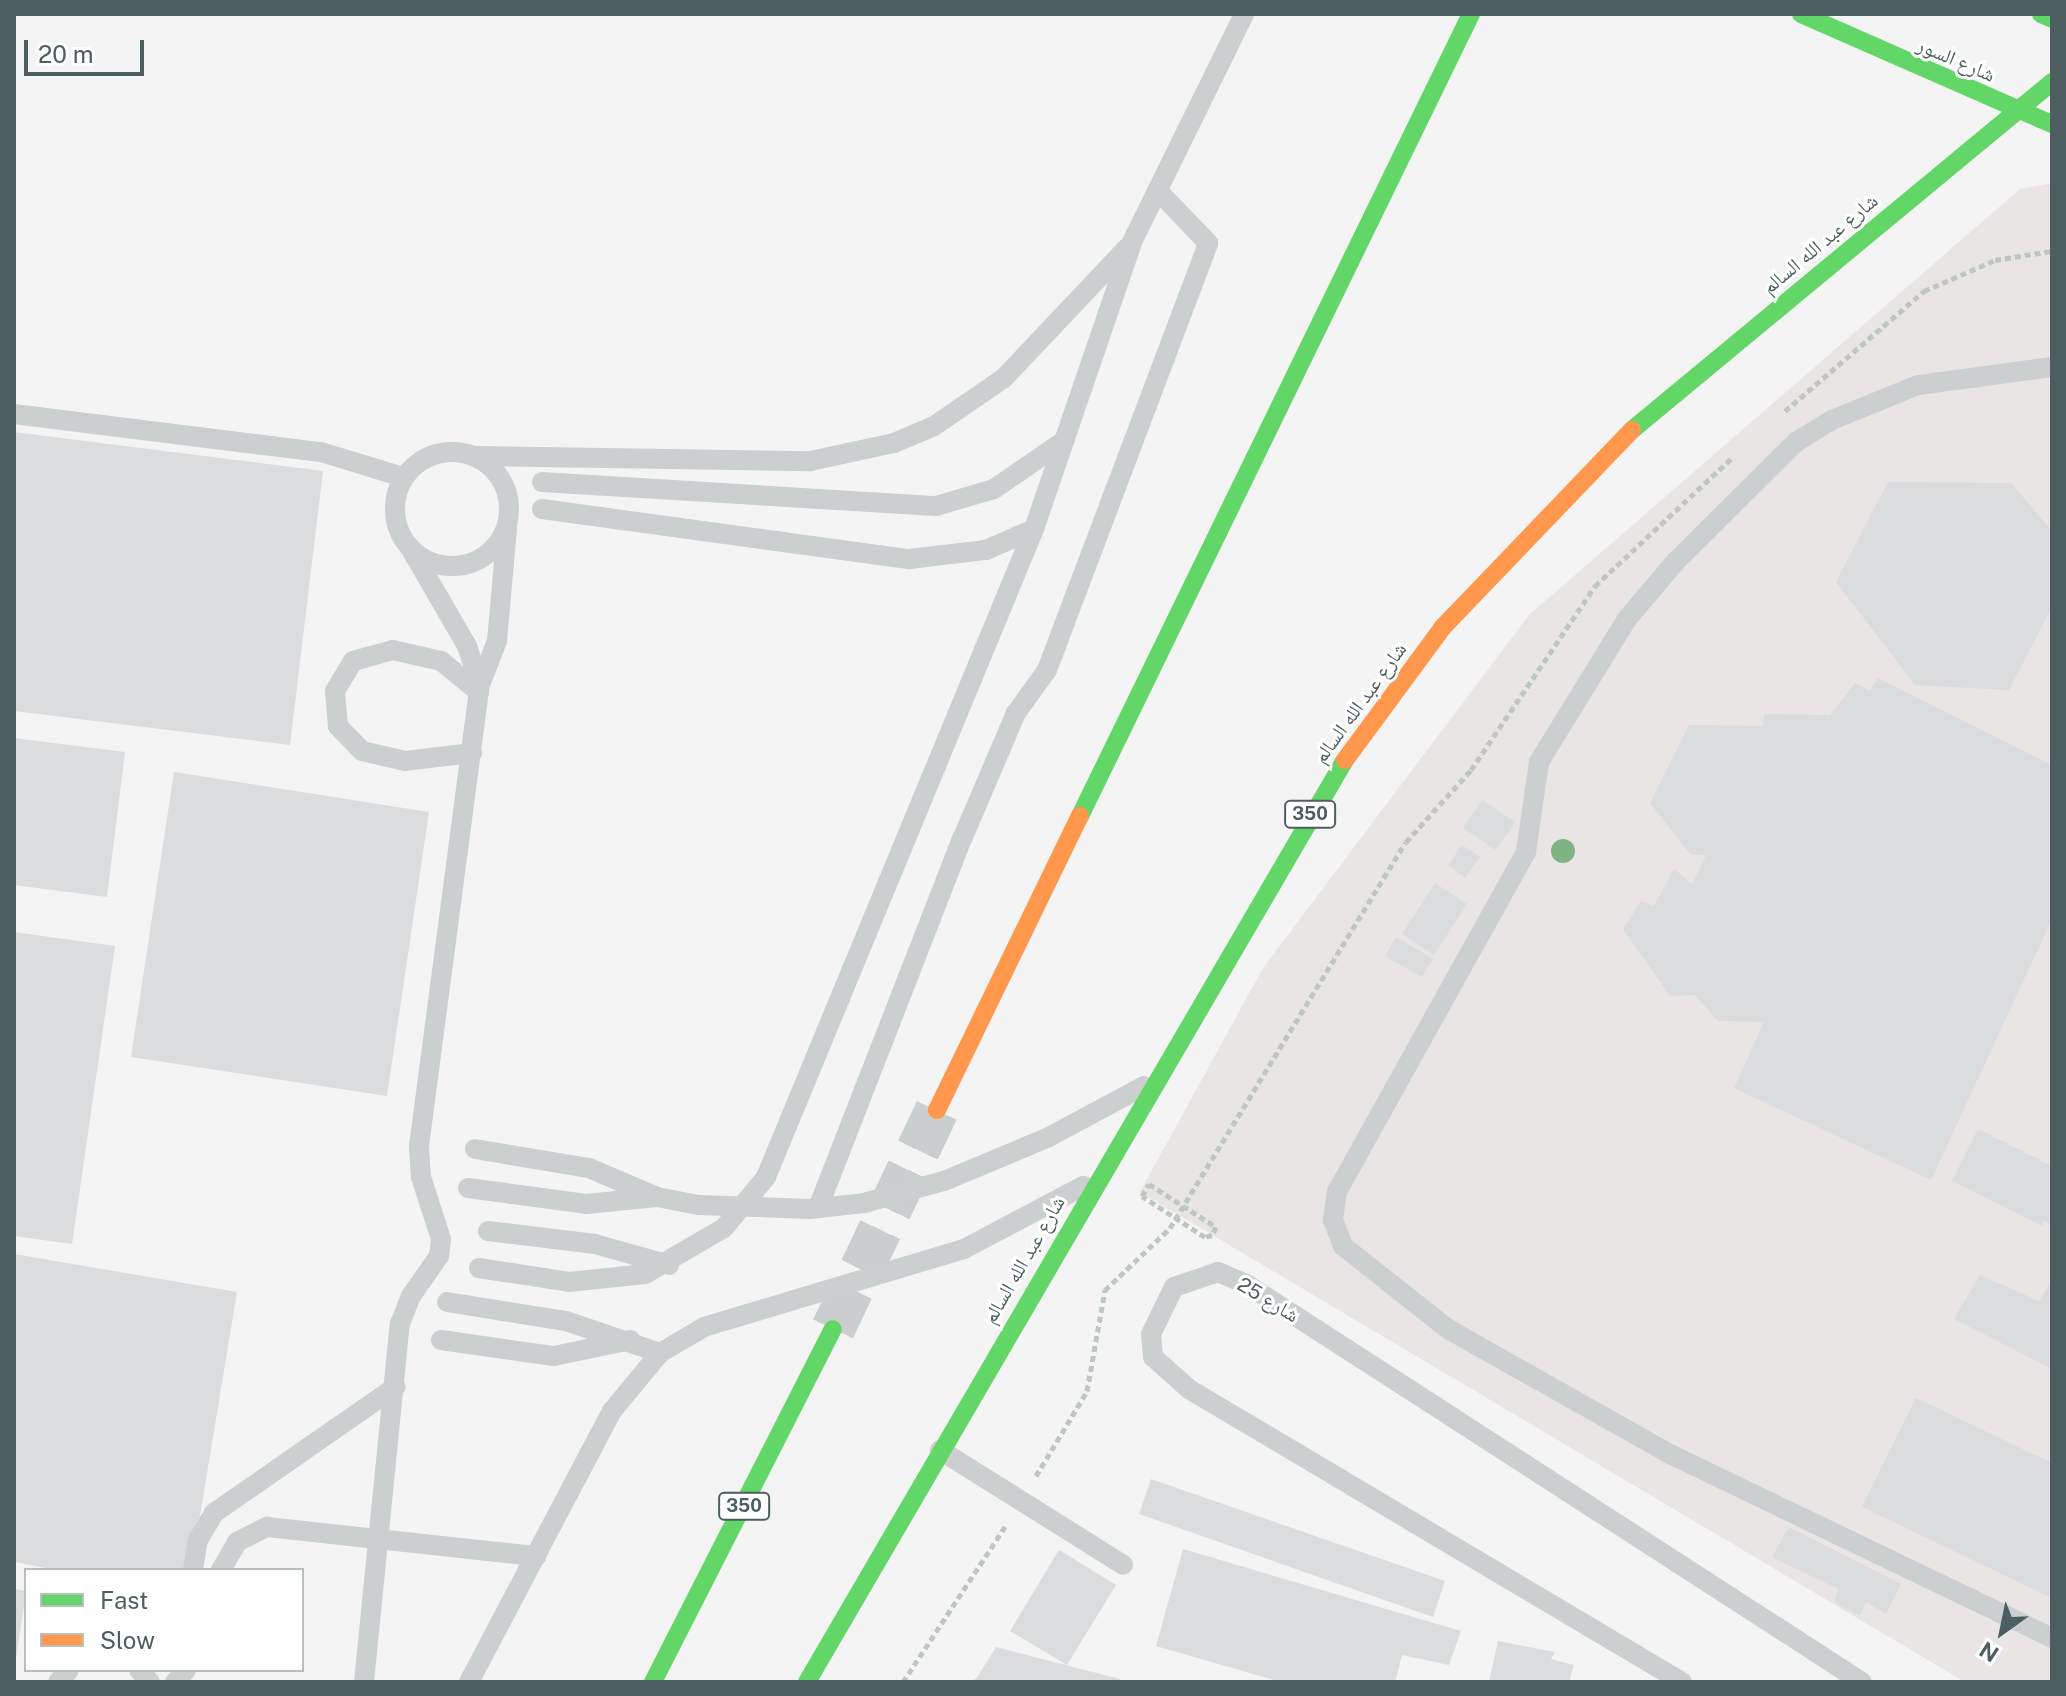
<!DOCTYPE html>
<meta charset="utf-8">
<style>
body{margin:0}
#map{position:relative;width:2066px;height:1696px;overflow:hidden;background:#f4f4f4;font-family:"Public Sans","Noto Naskh Arabic",sans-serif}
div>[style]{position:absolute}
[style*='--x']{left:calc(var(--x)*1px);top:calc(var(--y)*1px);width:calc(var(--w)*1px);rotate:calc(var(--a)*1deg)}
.commercial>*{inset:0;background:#e8e5e4}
.building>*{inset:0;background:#dbdcdd}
.primary-tunnel>*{height:44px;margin-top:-22px;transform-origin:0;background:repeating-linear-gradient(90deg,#cacecf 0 44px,transparent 0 66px)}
.path>*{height:5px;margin-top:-2.5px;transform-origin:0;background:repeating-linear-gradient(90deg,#bdc7c0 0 6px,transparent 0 10px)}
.lane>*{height:20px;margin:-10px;padding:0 10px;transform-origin:10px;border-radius:10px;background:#cccfcf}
.lane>.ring{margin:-10px;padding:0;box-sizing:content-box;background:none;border:20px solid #cccfcf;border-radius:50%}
.fast>*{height:18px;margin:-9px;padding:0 9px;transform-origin:9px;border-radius:9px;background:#63d668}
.slow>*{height:18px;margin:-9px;padding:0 9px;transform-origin:9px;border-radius:9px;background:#ff974d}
.trees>*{width:24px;height:24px;margin:-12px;border-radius:50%;background:#80b283}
span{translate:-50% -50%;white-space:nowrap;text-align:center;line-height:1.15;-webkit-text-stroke:6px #fff;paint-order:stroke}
.shield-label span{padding:2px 6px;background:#fff;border:2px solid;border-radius:6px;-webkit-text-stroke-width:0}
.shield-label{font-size:18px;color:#4c5e5f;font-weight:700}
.street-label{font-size:20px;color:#4c5e5f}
.frame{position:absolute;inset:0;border:16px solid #4c5e5f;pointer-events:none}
.legend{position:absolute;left:24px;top:1568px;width:280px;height:104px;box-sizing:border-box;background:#fff;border:2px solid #b7bfbf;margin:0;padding:10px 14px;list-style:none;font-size:24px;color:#4c5e5f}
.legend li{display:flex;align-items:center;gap:16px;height:40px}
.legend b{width:40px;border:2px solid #b7bfbf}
.north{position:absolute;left:1962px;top:1592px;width:80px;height:80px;-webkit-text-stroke:6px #fff;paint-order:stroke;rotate:213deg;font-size:22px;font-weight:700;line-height:32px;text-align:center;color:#4c5e5f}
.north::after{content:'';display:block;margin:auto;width:28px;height:36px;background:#4c5e5f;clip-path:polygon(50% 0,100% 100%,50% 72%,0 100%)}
.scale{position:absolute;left:24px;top:40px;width:120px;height:36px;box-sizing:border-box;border:4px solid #4c5e5f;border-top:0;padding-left:10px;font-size:24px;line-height:28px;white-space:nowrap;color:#4c5e5f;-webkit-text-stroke:6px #fff;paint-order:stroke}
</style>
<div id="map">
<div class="commercial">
<div style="clip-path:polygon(2052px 183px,2052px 1682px,1965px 1682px,1140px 1192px,1263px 968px,1529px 615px,2020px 189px)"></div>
</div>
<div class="building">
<div style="clip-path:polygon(14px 432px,323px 471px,290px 745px,14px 711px)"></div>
<div style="clip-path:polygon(1888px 482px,2011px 483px,2052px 531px,2052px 607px,2009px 690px,1915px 685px,1836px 582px)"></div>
<div style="clip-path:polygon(1878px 678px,2052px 765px,2052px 919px,1931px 1180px,1734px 1088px,1764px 1022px,1718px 1021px,1695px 995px,1670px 996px,1623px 929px,1641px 901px,1654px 906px,1674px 869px,1692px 884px,1706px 855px,1691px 855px,1650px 803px,1689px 725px,1763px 726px,1764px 714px,1830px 715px,1855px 683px,1870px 691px)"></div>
<div style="clip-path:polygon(14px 738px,125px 752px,107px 897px,14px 885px)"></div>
<div style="clip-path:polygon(174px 772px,429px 812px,387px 1096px,131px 1057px)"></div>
<div style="clip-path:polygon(1482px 800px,1515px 822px,1496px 850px,1463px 828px)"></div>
<div style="clip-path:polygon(1462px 845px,1480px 857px,1465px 878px,1448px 865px)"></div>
<div style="clip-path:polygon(1435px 883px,1467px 904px,1434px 955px,1402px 934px)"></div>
<div style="clip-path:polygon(14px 932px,115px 946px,72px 1244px,14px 1236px)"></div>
<div style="clip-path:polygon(1396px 937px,1433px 959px,1422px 977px,1385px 956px)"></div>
<div style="clip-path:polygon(1978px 1129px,2052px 1166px,2052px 1225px,2044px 1221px,2042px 1226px,1952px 1181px)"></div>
<div style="clip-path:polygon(14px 1254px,237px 1292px,191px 1570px,57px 1570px,14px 1562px)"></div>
<div style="clip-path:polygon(1980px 1275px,2039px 1301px,2052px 1281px,2052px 1369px,1954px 1319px)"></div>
<div style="clip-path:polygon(1916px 1398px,2052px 1463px,2052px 1598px,1862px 1507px)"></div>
<div style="clip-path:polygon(1151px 1479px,1445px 1581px,1433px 1617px,1139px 1514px)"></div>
<div style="clip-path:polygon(1789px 1527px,1901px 1584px,1886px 1614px,1866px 1602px,1860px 1616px,1834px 1602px,1838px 1589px,1772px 1557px)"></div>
<div style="clip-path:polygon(1183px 1549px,1461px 1631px,1449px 1665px,1402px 1655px,1395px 1682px,1281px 1682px,1156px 1646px)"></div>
<div style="clip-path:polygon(1059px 1550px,1116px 1585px,1067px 1665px,1010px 1631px)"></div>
<div style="clip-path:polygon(14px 1589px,26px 1591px,16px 1659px,14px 1659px)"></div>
<div style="clip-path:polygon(1498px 1641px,1555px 1652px,1551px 1659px,1574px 1665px,1569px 1682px,1489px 1682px)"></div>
<div style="clip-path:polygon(996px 1647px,1120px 1679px,1119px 1682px,967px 1682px,976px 1679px)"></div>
</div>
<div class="primary-tunnel">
<div style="--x:833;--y:1329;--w:242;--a:-64.6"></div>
</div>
<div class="path">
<div style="--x:1785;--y:411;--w:184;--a:-40.8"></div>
<div style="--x:1924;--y:291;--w:77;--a:-23.6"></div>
<div style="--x:1995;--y:260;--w:58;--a:-9"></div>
<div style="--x:1149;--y:1184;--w:80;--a:32.7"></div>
<div style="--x:1216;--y:1227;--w:9;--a:117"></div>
<div style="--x:1212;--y:1235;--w:7;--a:164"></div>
<div style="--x:1205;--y:1237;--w:75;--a:-146.9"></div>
<div style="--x:1142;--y:1196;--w:14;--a:-60"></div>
<div style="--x:1036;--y:1476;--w:99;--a:-59"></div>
<div style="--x:1087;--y:1391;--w:103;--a:-79.9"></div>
<div style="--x:1105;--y:1290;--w:90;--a:-43.6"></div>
<div style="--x:1170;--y:1228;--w:452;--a:-58.6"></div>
<div style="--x:1406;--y:842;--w:97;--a:-47.9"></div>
<div style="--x:1471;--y:770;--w:222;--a:-56"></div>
<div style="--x:1595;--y:586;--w:189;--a:-43.1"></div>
<div style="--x:903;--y:1682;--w:188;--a:-56.7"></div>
</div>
<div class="lane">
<div style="--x:2052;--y:367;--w:135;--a:172.3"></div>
<div style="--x:1918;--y:385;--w:93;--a:157.9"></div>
<div style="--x:1832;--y:420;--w:42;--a:148.6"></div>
<div style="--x:1796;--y:442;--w:169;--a:135.2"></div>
<div style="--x:1676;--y:561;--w:76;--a:130.2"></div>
<div style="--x:1627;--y:619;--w:168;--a:121.6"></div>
<div style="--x:1539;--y:762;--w:91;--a:98.2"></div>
<div style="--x:1526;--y:852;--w:388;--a:119.1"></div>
<div style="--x:1337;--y:1191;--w:29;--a:98"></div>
<div style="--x:1333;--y:1220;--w:28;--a:69"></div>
<div style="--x:1343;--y:1246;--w:134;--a:38.3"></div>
<div style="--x:1448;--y:1329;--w:257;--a:29.4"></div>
<div style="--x:1672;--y:1455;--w:422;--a:25.7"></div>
<div style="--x:14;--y:414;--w:309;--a:7.1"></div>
<div style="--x:321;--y:452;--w:86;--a:17"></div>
<div class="ring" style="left:395px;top:452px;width:94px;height:94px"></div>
<div style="--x:475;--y:456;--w:335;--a:0.9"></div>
<div style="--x:810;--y:461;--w:86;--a:-12.1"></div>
<div style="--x:894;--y:443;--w:43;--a:-23"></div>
<div style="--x:934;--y:426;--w:85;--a:-34.4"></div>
<div style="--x:1004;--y:378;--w:179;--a:-46.6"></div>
<div style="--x:542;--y:482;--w:395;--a:3.5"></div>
<div style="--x:936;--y:506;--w:60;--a:-16.3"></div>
<div style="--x:994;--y:489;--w:86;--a:-34.6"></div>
<div style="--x:542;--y:509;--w:370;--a:7.8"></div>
<div style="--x:909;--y:559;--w:78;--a:-6.7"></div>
<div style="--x:986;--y:550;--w:52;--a:-23.6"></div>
<div style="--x:480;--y:685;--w:47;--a:-68.9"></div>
<div style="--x:497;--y:641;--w:112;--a:-84.9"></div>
<div style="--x:472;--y:753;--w:67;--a:173.2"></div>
<div style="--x:405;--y:761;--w:44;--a:-166.9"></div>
<div style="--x:362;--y:751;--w:35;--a:-134"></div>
<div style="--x:338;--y:726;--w:35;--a:-95"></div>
<div style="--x:335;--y:691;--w:35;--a:-59"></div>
<div style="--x:353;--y:661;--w:41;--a:-15.4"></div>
<div style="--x:393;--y:650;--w:49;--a:12.9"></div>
<div style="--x:441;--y:661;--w:49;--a:39.2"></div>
<div style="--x:475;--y:1149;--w:116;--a:9.5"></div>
<div style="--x:589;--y:1168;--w:74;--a:23.1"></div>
<div style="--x:657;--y:1197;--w:42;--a:11"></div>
<div style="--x:698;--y:1205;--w:112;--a:2"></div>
<div style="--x:810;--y:1209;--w:54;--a:-6.3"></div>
<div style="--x:864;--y:1203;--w:83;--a:-15.4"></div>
<div style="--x:944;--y:1181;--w:112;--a:-22.7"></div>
<div style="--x:1047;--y:1138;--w:110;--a:-28.2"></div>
<div style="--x:468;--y:1188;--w:119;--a:7.7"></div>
<div style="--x:586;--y:1204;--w:71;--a:-5.6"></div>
<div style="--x:818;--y:1208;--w:398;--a:-68.7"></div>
<div style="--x:963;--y:837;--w:135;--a:-66.9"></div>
<div style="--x:1016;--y:713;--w:53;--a:-54.2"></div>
<div style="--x:1047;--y:670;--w:456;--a:-69.3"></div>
<div style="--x:1208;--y:243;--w:69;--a:-133.8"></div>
<div style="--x:488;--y:1231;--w:108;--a:6.9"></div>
<div style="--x:595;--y:1244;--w:77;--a:15.8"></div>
<div style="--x:479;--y:1268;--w:91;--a:8.8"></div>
<div style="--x:569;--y:1282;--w:76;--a:-6"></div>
<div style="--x:645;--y:1274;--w:91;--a:-30.2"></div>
<div style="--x:724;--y:1228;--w:66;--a:-50.5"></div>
<div style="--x:766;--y:1177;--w:701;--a:-67.53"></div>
<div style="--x:1034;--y:529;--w:303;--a:-71.1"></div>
<div style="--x:1132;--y:242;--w:254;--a:-63.8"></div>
<div style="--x:447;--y:1302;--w:121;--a:9.1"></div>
<div style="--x:566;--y:1321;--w:99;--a:18.8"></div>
<div style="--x:441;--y:1340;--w:114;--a:8.1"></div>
<div style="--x:554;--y:1356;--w:78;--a:-11.9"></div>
<div style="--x:940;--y:1450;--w:216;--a:32.1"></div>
<div style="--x:193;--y:1570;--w:30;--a:-81"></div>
<div style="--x:198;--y:1540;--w:31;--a:-59"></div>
<div style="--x:214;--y:1513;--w:221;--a:-34.8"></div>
<div style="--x:221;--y:1570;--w:32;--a:-60"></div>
<div style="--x:237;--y:1542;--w:34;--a:-27"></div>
<div style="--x:267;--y:1527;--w:271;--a:6.2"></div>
<div style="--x:139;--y:1670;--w:16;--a:47"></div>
<div style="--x:58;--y:1682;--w:16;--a:-47"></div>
<div style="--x:175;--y:1682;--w:16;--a:-47"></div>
<div style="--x:364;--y:1682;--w:360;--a:-84.3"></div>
<div style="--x:400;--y:1324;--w:30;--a:-69"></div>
<div style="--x:411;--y:1296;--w:49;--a:-55"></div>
<div style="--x:439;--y:1256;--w:17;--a:-83"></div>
<div style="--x:441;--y:1239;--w:65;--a:-107.9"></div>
<div style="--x:421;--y:1177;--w:31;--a:-94"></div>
<div style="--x:419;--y:1146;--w:465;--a:-82.5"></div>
<div style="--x:480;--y:685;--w:41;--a:-108.4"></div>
<div style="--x:467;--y:646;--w:110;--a:-120.1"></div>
<div style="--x:469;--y:1682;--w:306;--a:-62.2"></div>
<div style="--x:612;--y:1411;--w:75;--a:-50.4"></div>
<div style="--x:660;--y:1353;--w:51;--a:-30.6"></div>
<div style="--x:704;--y:1327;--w:271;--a:-16.7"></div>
<div style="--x:964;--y:1249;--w:135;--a:-27.9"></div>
<div style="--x:1682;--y:1682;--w:573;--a:-149.28"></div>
<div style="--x:1189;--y:1389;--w:48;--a:-138.4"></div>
<div style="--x:1153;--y:1357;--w:23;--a:-95"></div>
<div style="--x:1151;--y:1334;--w:52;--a:-63.9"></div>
<div style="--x:1174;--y:1287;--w:46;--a:-18.8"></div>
<div style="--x:1218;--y:1272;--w:30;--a:23"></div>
<div style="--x:1246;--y:1284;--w:733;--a:32.87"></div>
</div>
<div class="fast">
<div style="--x:1801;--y:14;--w:274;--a:23.7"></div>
<div style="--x:2041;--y:14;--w:12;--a:24"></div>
<div style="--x:1632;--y:430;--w:545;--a:-39.64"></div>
<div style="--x:1080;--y:816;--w:892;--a:-64.01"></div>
<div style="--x:653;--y:1682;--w:396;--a:-63"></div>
<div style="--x:807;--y:1682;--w:1067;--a:-59.74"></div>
</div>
<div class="slow">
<div style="--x:1345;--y:760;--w:165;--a:-53.6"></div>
<div style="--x:1443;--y:627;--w:273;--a:-46.2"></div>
<div style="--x:937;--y:1110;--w:327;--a:-64.1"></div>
</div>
<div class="trees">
<div style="left:1563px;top:851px"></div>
</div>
<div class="shield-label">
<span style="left:1310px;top:814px">350</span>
<span style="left:744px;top:1506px">350</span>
</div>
<div class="street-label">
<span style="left:1956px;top:60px;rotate:23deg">شارع السور</span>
<span style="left:1820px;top:244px;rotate:-40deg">شارع عبد الله السالم</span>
<span style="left:1360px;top:703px;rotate:-54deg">شارع عبد الله السالم</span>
<span style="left:1024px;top:1260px;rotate:-60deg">شارع عبد الله السالم</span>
<span style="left:1268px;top:1300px;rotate:31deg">شارع 25</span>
</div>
<div class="frame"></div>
<ul class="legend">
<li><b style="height:10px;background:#63d668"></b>Fast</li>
<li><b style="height:10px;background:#ff974d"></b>Slow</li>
</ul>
<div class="north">N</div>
<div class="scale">20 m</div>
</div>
